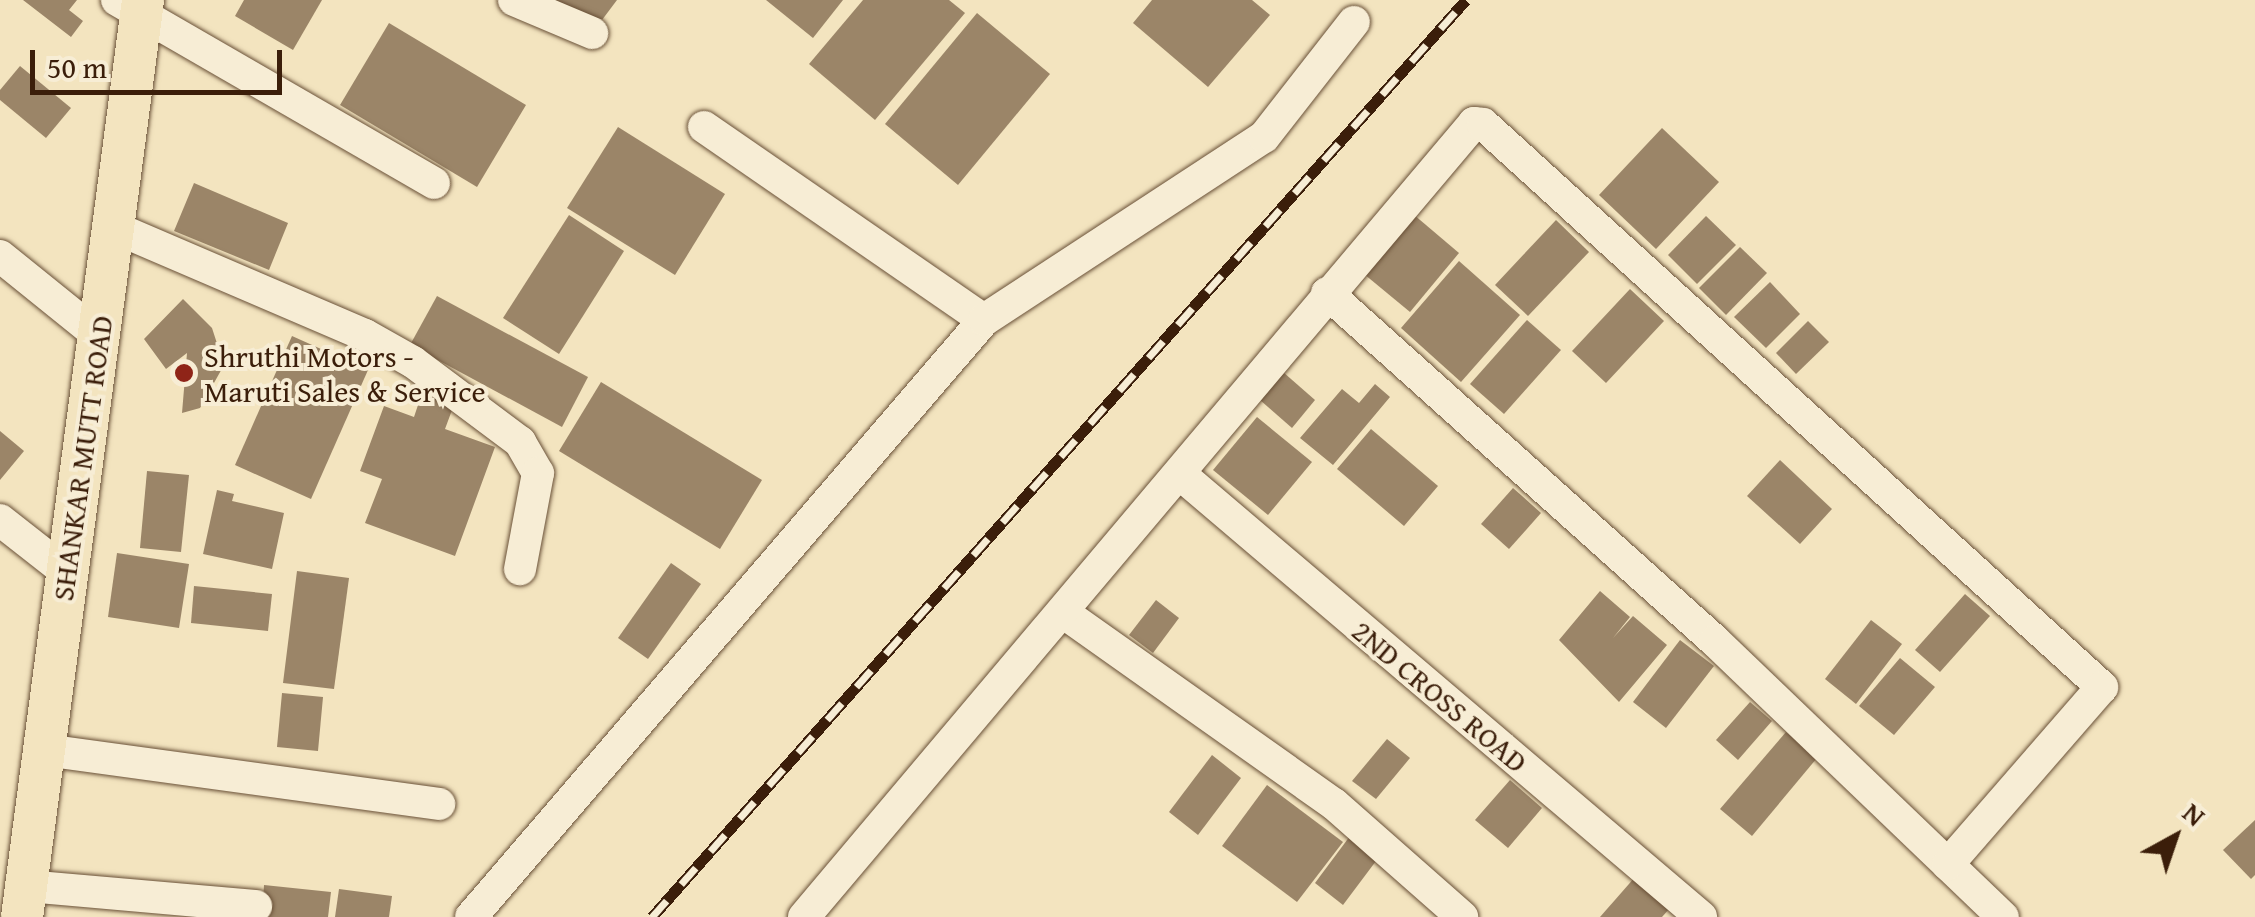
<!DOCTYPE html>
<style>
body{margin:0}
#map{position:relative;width:2255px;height:917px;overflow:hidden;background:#f3e4bf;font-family:"Gentium Book Plus",serif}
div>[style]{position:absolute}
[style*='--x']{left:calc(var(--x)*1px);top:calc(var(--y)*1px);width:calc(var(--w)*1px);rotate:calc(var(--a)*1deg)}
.building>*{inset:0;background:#9b8568}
.roads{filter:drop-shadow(0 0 2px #695037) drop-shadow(0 0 2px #695037)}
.minor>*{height:32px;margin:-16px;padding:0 16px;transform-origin:16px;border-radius:16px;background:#f7edd5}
.major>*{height:42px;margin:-21px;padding:0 21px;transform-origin:21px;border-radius:21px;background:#f3e4bf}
.rail>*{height:11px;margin-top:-5.5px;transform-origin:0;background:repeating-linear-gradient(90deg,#f7edd5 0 22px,#3b1e0a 0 44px);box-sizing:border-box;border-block:2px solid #3b1e0a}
.dots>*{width:28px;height:28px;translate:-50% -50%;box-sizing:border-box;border:5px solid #f7edd5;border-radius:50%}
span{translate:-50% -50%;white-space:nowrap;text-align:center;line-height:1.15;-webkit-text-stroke:8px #f7edd5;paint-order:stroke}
.poi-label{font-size:30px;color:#3b1e0a}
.left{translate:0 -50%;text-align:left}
.street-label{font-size:30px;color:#3b1e0a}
.north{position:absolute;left:2125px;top:787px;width:100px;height:100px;-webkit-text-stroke:8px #f7edd5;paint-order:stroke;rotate:40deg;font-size:28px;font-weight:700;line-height:40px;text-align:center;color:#3b1e0a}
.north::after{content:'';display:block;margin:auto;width:35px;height:45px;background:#3b1e0a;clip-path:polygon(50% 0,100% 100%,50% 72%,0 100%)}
.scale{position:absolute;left:30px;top:50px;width:252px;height:45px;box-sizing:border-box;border:5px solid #3b1e0a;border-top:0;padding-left:12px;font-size:30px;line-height:35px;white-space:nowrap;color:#3b1e0a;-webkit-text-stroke:8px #f7edd5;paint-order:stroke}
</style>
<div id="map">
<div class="building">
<div style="clip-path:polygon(23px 0,77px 0,69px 10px,83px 21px,71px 37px)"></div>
<div style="clip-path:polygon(244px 0,322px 0,293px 50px,235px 16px)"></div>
<div style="clip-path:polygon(550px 0,617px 0,593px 32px)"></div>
<div style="clip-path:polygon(766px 0,843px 0,813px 38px)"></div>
<div style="clip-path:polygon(863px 0,949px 0,965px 13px,875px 120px,809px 64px)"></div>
<div style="clip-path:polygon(1152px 0,1252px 0,1270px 15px,1208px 87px,1133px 23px)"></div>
<div style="clip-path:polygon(977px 13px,1050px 74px,958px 185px,885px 124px)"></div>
<div style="clip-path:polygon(389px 23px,526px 105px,477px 187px,340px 105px)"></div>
<div style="clip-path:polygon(20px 66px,71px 108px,46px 138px,0 100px,0 90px)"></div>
<div style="clip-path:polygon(618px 127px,725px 194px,675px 275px,567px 208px)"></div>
<div style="clip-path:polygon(1662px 128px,1719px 182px,1656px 249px,1599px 195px)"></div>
<div style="clip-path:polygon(194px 183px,288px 223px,269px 270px,174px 231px)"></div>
<div style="clip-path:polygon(1413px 214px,1459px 253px,1410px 312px,1364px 274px)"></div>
<div style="clip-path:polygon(569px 215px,624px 251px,559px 354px,503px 318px)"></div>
<div style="clip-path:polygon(1706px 216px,1736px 245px,1697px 284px,1668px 255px)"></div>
<div style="clip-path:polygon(1556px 220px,1589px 252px,1528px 316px,1495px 285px)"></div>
<div style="clip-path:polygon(1740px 247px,1767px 273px,1726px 315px,1699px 288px)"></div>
<div style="clip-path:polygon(1459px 261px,1520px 315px,1461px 382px,1401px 328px)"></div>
<div style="clip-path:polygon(1770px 282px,1800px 314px,1766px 348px,1734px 317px)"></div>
<div style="clip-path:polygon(1630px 289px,1664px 321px,1606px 383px,1572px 351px)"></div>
<div style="clip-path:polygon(437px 296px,588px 377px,562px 427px,410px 345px)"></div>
<div style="clip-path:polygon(183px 299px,212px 328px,224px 365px,200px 408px,182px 413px,187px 353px,166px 369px,144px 339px)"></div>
<div style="clip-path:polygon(1527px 320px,1561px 350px,1504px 414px,1470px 384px)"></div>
<div style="clip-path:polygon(1808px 321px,1829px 342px,1796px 374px,1776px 353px)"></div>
<div style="clip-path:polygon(292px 336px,368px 370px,311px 499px,235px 465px)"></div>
<div style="clip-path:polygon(1283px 372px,1315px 400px,1292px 428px,1260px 400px)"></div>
<div style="clip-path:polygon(601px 382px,762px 480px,720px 549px,559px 451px)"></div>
<div style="clip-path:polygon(1375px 384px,1390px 397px,1333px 465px,1300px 438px,1342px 389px,1359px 403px)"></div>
<div style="clip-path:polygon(423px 390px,455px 402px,445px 429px,495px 447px,455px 556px,365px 523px,382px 479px,360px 471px,384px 406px,414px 417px)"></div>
<div style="clip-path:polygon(1257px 417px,1312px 462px,1268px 515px,1213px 470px)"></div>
<div style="clip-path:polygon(1371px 429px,1438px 486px,1404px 526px,1337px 469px)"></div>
<div style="clip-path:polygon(0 431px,24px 451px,0 480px)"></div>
<div style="clip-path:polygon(1780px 460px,1832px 509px,1800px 544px,1747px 496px)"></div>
<div style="clip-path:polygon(147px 471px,189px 475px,181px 552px,140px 548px)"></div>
<div style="clip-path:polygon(1513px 488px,1541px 513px,1509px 549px,1481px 524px)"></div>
<div style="clip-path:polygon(217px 490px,234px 494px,232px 501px,284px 513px,272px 569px,203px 554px)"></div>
<div style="clip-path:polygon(117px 553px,189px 564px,179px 628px,108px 617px)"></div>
<div style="clip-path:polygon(671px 563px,701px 584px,648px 659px,618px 638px)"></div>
<div style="clip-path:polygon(297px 571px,349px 578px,334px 689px,283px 683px)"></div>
<div style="clip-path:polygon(194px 586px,272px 594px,268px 631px,191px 623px)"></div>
<div style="clip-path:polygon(1600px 591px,1630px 617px,1613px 638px,1633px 616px,1667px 645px,1619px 702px,1559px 640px)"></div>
<div style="clip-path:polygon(1965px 594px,1990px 616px,1940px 672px,1915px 650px)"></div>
<div style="clip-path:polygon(1156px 600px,1179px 618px,1153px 653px,1129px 635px)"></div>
<div style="clip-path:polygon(1871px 620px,1902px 644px,1856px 704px,1825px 679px)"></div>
<div style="clip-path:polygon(1680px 640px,1714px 666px,1666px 728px,1633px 702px)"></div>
<div style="clip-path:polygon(1900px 658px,1935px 687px,1894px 735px,1859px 706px)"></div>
<div style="clip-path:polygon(282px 693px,323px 697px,318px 751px,277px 747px)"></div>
<div style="clip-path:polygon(1750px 702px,1772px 721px,1738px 760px,1716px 740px)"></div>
<div style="clip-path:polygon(1786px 732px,1817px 758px,1752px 836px,1720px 809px)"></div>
<div style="clip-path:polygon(1387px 739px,1410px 758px,1376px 799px,1352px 781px)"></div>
<div style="clip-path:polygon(1212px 755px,1241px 778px,1198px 835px,1169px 812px)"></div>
<div style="clip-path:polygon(1510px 780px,1542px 808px,1508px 848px,1475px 820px)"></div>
<div style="clip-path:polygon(1267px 785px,1343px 842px,1297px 902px,1222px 846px)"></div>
<div style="clip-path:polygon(2255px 820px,2255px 875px,2251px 879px,2223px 850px)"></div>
<div style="clip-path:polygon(1350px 836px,1379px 857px,1343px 905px,1315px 883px)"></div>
<div style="clip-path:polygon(1643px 868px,1678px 899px,1662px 917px,1600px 917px)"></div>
<div style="clip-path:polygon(264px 885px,331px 892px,328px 917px,262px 917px)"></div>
<div style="clip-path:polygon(339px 889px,392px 896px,389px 917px,335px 917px)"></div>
</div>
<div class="roads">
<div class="minor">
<div style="--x:117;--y:0;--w:366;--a:30"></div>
<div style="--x:514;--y:0;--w:85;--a:22.9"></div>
<div style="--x:704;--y:127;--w:340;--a:34.6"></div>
<div style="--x:113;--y:227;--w:274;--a:23.2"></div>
<div style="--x:365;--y:335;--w:55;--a:29.4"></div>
<div style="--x:413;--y:362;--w:134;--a:36.8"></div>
<div style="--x:520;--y:442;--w:36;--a:60"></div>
<div style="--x:538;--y:473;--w:98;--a:100.6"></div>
<div style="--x:0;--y:256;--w:127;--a:38.9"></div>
<div style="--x:1327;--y:293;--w:521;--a:41.89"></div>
<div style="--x:1715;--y:641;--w:399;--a:43.8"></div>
<div style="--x:1180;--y:474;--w:684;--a:40.37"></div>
<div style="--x:0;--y:520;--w:83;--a:38.1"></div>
<div style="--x:1064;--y:613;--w:331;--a:35.3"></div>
<div style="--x:1334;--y:804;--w:171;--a:41.4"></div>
<div style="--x:45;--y:750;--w:398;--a:7.8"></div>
<div style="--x:27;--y:886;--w:230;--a:5"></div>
<div style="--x:471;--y:917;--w:787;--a:-49.33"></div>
<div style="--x:984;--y:320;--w:334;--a:-33.2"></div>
<div style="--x:1264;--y:137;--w:146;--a:-52"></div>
<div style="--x:804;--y:917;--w:1039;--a:-49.84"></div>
<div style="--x:1474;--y:123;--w:9;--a:6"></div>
<div style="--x:1483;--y:124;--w:837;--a:42.29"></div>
<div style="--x:2102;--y:687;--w:235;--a:131"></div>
</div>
<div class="major">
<div style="--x:22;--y:917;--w:925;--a:-82.48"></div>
</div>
</div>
<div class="rail">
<div style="--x:652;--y:917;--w:1226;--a:-48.41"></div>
</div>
<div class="dots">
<div style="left:184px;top:373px;background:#8f2418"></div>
</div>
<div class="poi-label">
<span class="left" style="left:204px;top:373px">Shruthi Motors -<br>Maruti Sales &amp; Service</span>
</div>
<div class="street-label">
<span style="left:82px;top:458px;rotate:-82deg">SHANKAR MUTT ROAD</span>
<span style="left:1440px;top:696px;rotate:40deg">2ND CROSS ROAD</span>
</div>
<div class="north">N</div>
<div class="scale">50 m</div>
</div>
